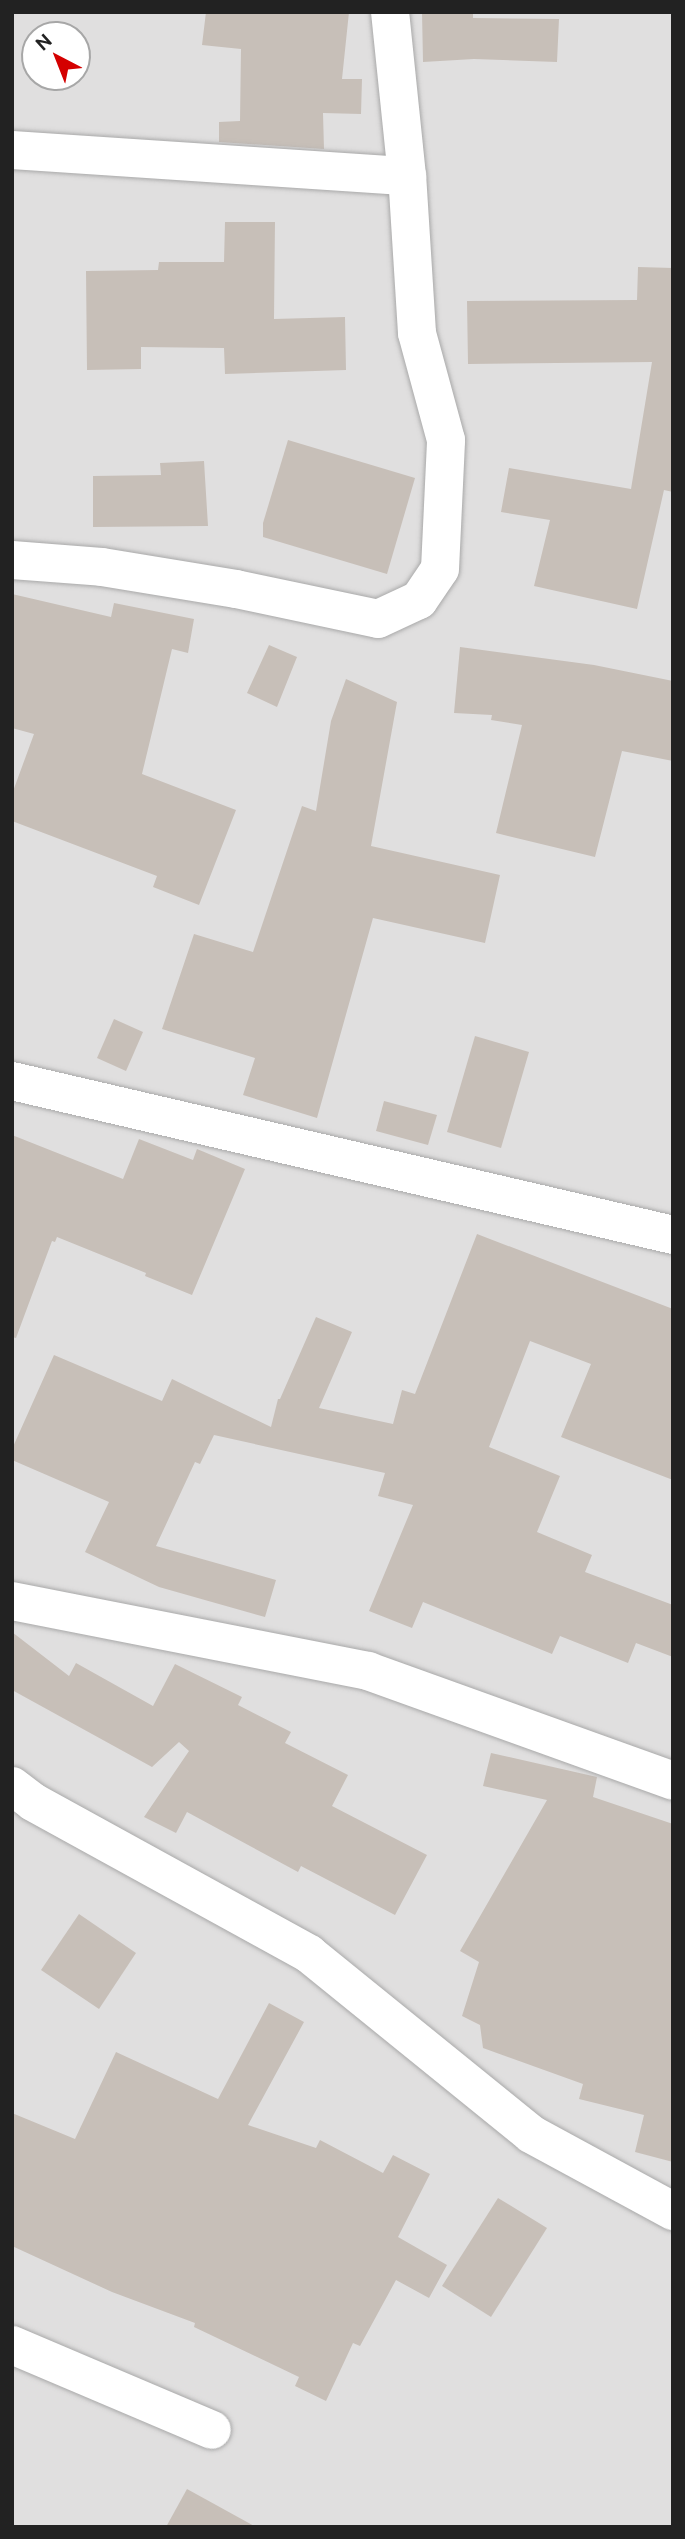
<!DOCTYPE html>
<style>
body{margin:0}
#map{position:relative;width:685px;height:2539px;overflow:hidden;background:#f2efe9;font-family:Ubuntu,sans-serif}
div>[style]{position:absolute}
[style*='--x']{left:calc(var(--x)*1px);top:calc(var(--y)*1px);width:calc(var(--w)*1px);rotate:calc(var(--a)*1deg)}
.residential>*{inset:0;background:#e0dfdf}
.building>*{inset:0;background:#c7bfb8}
.roads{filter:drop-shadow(0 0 2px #a9a9a9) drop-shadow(0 0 2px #a9a9a9)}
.street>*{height:38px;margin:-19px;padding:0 19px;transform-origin:19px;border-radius:19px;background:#fff}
span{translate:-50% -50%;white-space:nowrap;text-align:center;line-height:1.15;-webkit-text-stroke:6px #fff;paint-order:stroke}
.frame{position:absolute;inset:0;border:14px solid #222;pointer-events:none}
.north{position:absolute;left:21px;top:21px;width:70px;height:70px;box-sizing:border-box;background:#fff;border:2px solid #a7a7a7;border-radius:50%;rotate:318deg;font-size:19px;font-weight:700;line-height:28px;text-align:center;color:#222}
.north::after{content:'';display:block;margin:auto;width:24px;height:32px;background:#d40000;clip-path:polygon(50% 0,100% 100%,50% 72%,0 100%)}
</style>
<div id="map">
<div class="residential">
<div style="clip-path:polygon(evenodd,12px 12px,673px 12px,673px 2527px,12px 2527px,12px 12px,35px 35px,77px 35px,77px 77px,35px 77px,35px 35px)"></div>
</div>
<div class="building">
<div style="clip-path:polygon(206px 12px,349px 12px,342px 79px,362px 79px,361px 114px,323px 113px,324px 149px,219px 142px,219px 122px,240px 121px,241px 49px,202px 45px)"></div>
<div style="clip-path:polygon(422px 12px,473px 12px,473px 18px,559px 19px,557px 62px,474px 59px,423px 62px)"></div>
<div style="clip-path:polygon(225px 222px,275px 222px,274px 319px,345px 317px,346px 370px,225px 374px,224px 348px,141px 347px,141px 369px,87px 370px,86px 271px,158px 270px,159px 262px,224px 262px)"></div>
<div style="clip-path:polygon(638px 267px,673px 268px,673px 492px,664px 490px,637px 609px,534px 586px,550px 520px,501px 512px,509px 468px,631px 489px,652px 362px,468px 364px,467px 301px,637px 300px)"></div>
<div style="clip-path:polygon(288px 440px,415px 478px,387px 574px,263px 537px,263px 523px)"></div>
<div style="clip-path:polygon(204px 461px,208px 526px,93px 527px,93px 476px,161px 475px,160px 463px)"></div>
<div style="clip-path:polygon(12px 594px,111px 617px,114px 603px,194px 619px,188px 653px,172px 649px,142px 774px,236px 810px,199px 905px,153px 887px,157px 876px,12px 821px,12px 794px,34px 734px,12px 728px)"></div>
<div style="clip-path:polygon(269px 645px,297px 657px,277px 707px,247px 693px)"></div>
<div style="clip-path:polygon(460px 647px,594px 665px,673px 681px,673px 761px,622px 751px,595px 857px,496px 833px,522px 725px,491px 720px,492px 715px,454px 713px)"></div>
<div style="clip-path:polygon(346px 679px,397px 702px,371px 846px,500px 875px,485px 943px,373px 918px,317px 1118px,243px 1095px,255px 1058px,162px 1029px,194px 934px,253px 952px,302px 806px,316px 811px,331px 721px)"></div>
<div style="clip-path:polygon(114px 1019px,143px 1032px,126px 1071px,97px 1058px)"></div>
<div style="clip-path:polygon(475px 1036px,529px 1052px,501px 1148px,447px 1132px)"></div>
<div style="clip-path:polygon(384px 1101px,437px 1115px,428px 1145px,376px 1131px)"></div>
<div style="clip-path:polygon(12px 1135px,123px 1179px,139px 1139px,193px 1160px,197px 1149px,245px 1169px,192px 1295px,145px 1276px,146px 1273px,57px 1237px,55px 1242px,52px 1241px,16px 1338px,12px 1337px)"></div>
<div style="clip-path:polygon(477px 1234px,673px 1309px,673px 1480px,561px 1437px,591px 1364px,530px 1341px,489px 1447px,560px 1476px,537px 1532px,592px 1555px,585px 1572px,673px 1605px,673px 1657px,636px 1643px,628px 1663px,560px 1636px,552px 1654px,423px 1602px,412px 1628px,369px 1611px,413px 1505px,378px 1496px,385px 1473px,214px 1435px,200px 1464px,195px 1462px,156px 1546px,276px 1580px,265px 1617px,159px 1587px,85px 1552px,109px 1502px,12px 1460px,12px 1449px,54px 1355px,162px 1401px,172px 1379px,271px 1427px,278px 1399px,280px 1399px,316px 1317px,352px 1332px,319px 1408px,393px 1424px,402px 1390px,415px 1394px)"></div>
<div style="clip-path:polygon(12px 1632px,69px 1676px,76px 1663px,153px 1706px,175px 1664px,242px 1697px,238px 1705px,291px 1732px,285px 1743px,348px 1775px,332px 1806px,427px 1855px,395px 1915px,301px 1866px,298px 1872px,187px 1812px,176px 1833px,144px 1817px,189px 1751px,179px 1742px,152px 1767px,12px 1690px)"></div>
<div style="clip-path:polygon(491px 1753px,597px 1777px,593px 1797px,673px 1824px,673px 2162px,635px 2152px,644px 2115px,579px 2099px,583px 2084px,483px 2048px,480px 2025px,462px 2016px,479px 1962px,460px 1951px,547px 1800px,483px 1786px)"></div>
<div style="clip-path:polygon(79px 1914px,136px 1953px,99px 2009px,41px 1970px)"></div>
<div style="clip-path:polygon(269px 2003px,304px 2022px,248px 2125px,316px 2148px,320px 2140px,383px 2173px,393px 2155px,430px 2174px,398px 2237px,447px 2265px,429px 2298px,396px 2280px,360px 2346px,353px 2343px,326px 2401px,295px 2386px,299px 2377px,194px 2327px,195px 2323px,112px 2292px,12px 2246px,12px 2113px,75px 2139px,116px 2052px,218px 2099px)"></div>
<div style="clip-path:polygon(498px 2198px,547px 2228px,491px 2317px,442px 2286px)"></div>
<div style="clip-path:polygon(187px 2489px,256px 2527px,166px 2527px)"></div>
</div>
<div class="roads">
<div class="street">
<div style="--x:12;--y:150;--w:396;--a:3.8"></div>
<div style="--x:12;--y:560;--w:90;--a:4.4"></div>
<div style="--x:102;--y:567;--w:136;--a:9.3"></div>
<div style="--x:236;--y:589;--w:145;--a:11.9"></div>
<div style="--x:378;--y:619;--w:45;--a:-24.9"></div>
<div style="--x:419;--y:600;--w:37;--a:-56"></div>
<div style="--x:440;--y:569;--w:129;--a:-87.3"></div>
<div style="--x:446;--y:440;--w:111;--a:-105.2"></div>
<div style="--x:417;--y:333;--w:157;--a:-93.6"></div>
<div style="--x:407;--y:176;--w:165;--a:-95.9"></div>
<div style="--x:12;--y:1081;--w:679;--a:13.11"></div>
<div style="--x:12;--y:1601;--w:363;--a:11.1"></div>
<div style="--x:368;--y:1671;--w:324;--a:19.8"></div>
<div style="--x:12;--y:1786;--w:26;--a:37"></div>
<div style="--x:33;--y:1802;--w:315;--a:28.8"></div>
<div style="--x:309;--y:1954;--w:286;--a:39"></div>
<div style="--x:531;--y:2134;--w:162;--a:28.5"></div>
<div style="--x:12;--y:2345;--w:217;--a:23"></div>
</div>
</div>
<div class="frame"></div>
<div class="north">N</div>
</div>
